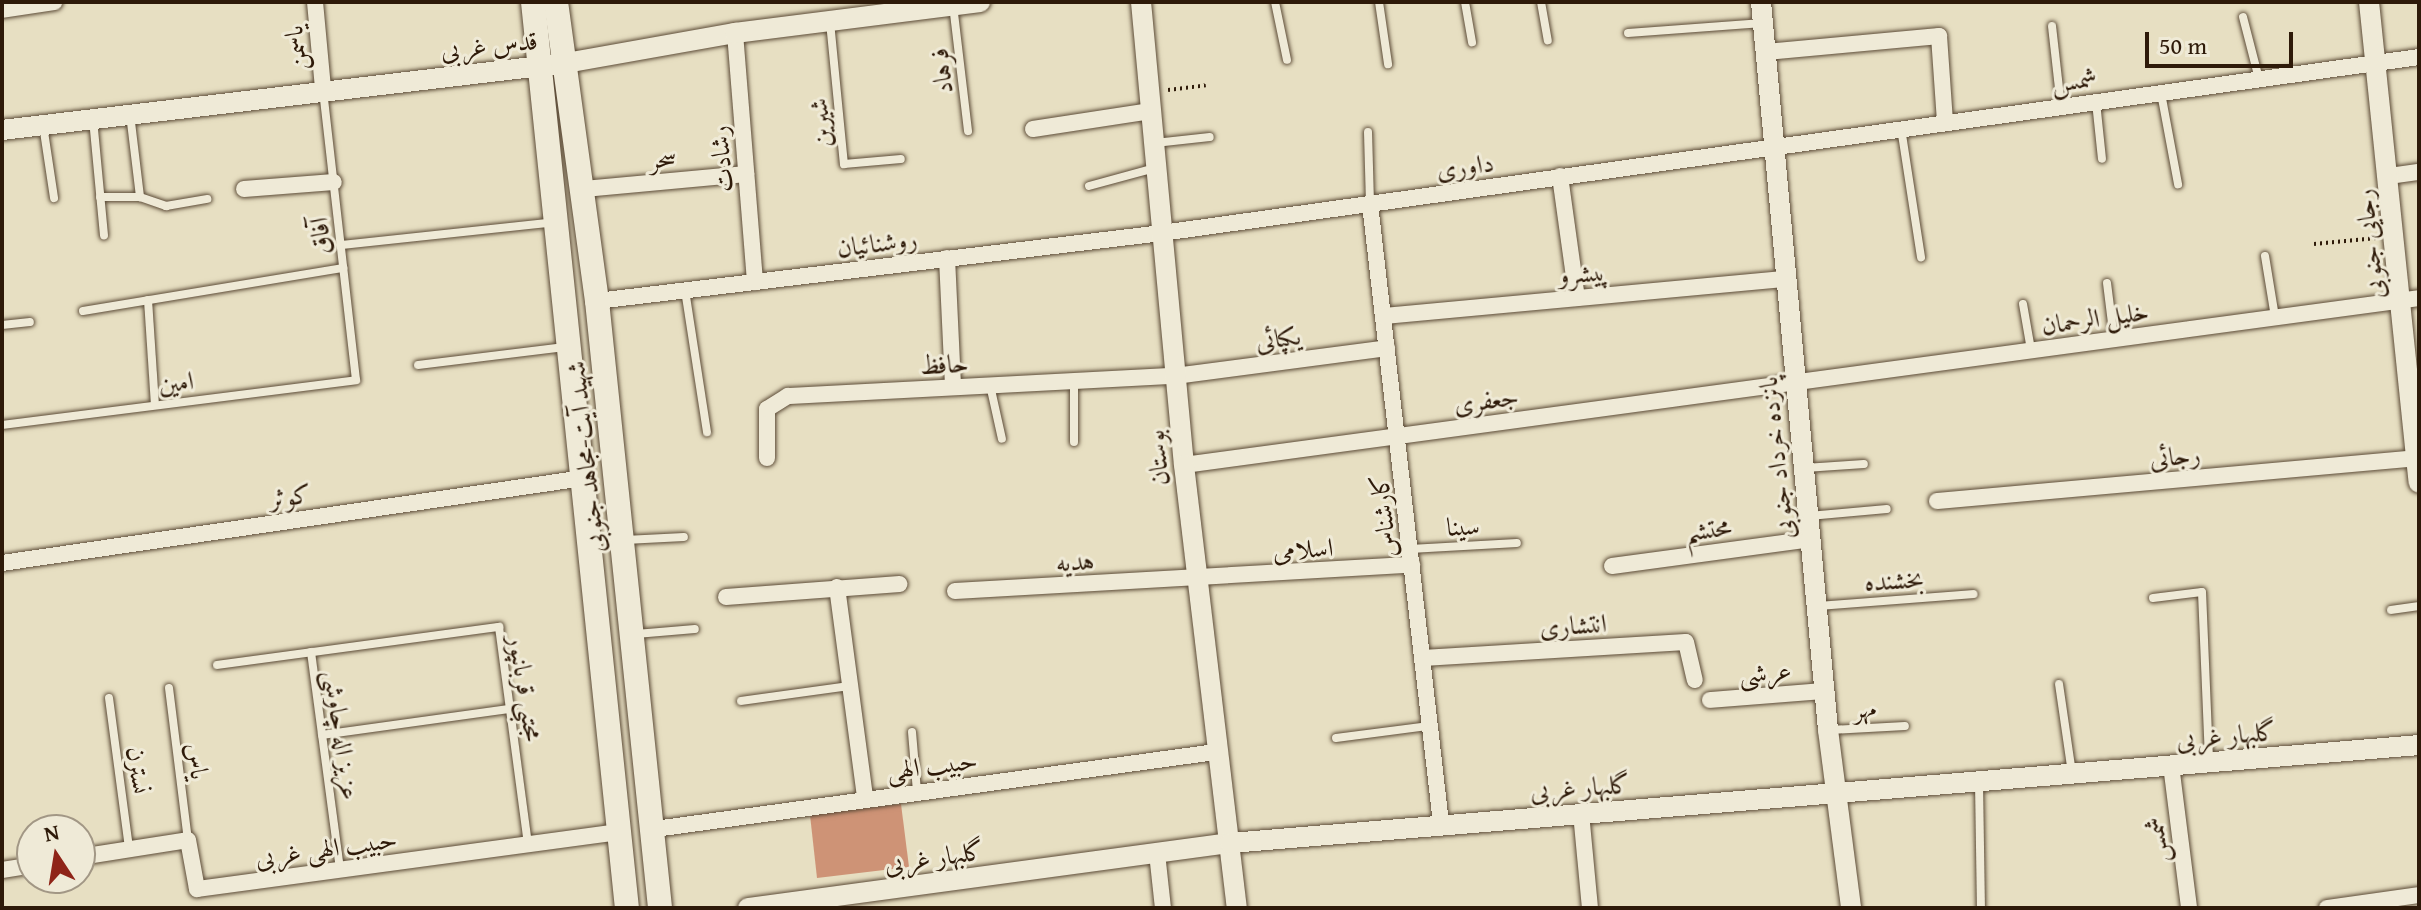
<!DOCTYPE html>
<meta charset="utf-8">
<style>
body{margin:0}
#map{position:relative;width:2421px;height:910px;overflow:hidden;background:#e7dfc2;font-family:"Gentium Book Plus",Amiri,serif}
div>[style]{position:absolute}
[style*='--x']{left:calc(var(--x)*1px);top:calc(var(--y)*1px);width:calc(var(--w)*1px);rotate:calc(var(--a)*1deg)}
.building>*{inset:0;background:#ce9376}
.path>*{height:4px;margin-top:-2px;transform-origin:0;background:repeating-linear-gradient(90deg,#2e1a09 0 2px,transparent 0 6px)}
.roads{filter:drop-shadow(0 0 2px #5c4b37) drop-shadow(0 0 2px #5c4b37)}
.service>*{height:8px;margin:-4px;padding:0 4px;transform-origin:4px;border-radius:4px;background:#efead7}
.minor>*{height:16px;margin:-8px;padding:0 8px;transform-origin:8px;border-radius:8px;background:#efead7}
.tertiary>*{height:20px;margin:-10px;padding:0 10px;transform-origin:10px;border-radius:10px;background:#efead7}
.secondary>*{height:24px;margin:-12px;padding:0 12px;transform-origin:12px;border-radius:12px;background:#efead7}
span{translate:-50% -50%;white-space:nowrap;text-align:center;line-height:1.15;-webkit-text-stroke:6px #efead7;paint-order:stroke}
.street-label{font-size:26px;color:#2e1a09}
.frame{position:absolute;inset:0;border:4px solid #2e1a09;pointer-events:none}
.north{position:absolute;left:16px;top:814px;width:80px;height:80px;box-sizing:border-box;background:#efead7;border:2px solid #a29785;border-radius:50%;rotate:348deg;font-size:22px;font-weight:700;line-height:32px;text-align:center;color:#2e1a09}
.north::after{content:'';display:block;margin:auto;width:28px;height:36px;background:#8f2418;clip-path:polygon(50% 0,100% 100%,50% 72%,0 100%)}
.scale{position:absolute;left:2145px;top:32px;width:148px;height:36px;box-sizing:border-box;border:4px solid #2e1a09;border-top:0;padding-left:10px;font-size:24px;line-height:28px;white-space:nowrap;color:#2e1a09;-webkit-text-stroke:6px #efead7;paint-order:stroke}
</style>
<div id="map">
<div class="building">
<div style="clip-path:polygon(901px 804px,909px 867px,817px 878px,810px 815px)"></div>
</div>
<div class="path">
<div style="--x:1168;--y:90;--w:38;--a:-7"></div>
<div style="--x:2314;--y:244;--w:63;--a:-5.4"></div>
</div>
<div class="roads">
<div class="service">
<div style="--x:1275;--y:2;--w:59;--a:78.3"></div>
<div style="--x:1379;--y:2;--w:63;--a:81.7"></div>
<div style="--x:1465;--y:2;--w:41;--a:80.1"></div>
<div style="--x:1541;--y:2;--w:39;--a:80"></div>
<div style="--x:953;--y:5;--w:127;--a:83.2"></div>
<div style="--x:2243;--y:17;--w:64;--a:75.5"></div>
<div style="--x:830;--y:22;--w:143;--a:84.4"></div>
<div style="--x:844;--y:164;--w:57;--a:-5"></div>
<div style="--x:2052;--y:26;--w:81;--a:83.6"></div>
<div style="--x:1628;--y:33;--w:135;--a:-4.2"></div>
<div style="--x:2161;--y:93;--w:93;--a:79.4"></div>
<div style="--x:2096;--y:102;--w:57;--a:84"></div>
<div style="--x:130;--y:114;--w:84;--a:83.1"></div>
<div style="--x:93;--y:119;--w:117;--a:84.6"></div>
<div style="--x:43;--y:125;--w:74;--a:81.4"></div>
<div style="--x:1901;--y:128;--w:131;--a:81.2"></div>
<div style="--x:1368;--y:132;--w:72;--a:88.4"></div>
<div style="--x:1155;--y:143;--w:55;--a:-6.2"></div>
<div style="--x:1089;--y:186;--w:68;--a:-15.3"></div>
<div style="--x:100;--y:197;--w:40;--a:0"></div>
<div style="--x:140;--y:197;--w:28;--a:19"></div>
<div style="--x:166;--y:206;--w:42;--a:-9.7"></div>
<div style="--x:341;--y:245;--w:215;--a:-6.1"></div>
<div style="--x:2265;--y:256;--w:62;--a:80.7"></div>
<div style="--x:2107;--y:283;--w:56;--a:82.9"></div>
<div style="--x:685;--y:290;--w:144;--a:81.2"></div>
<div style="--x:148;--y:300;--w:105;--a:86.2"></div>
<div style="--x:2023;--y:304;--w:47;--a:80.1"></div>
<div style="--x:83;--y:311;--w:264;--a:-9.4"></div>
<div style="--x:2;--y:325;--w:28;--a:-6"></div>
<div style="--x:418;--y:365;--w:148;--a:-7"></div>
<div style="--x:990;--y:385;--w:55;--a:77.5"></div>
<div style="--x:2;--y:425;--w:357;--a:-7.2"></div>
<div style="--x:356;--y:380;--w:291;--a:-96.5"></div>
<div style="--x:1074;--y:442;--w:61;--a:-90"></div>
<div style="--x:1805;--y:468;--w:59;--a:-3.9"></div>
<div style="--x:1809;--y:516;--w:78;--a:-5.1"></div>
<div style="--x:625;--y:540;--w:59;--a:-2.9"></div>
<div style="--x:1410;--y:549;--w:107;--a:-3.2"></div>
<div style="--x:2153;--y:598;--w:49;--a:-7"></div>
<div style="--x:2202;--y:592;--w:169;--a:87.6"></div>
<div style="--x:1819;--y:606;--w:155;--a:-4.4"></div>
<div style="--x:2391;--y:610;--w:28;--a:-8"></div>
<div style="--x:636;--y:634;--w:59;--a:-4.8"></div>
<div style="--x:311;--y:652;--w:220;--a:82.4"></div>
<div style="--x:217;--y:665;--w:285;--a:-7.7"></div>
<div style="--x:499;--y:627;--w:219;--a:82.4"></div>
<div style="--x:2059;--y:684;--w:90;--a:81.7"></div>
<div style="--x:169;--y:688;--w:153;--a:82.9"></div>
<div style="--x:109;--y:698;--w:151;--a:82.4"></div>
<div style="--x:741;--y:701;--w:109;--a:-7.9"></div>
<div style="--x:1830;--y:730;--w:75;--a:-3.1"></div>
<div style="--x:912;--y:732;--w:59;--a:85.2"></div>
<div style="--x:322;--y:735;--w:190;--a:-7.9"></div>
<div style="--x:1336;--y:738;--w:94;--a:-7.4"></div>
<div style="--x:1979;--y:783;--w:125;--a:89.1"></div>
</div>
<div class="minor">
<div style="--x:315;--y:2;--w:87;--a:84.7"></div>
<div style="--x:2;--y:10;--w:53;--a:-8.7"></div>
<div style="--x:735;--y:33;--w:250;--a:85.4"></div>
<div style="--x:1766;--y:52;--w:174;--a:-5.3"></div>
<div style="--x:1939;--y:36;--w:86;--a:86"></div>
<div style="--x:1033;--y:129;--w:119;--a:-8.7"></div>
<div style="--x:1560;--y:176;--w:123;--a:82.1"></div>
<div style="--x:2389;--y:176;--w:30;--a:-8"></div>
<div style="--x:244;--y:189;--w:90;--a:-4.4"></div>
<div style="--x:584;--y:189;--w:163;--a:-5.3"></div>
<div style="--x:1370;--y:204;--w:623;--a:83.46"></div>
<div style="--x:947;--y:258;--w:129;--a:87.3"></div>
<div style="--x:597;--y:301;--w:569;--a:-6.86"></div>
<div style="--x:1162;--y:233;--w:1269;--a:-7.97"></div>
<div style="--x:1384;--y:316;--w:404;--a:-5.3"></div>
<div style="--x:767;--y:458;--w:49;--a:-90"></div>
<div style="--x:767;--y:409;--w:25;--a:-32"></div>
<div style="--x:788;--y:396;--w:388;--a:-3"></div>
<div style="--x:1175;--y:376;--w:214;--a:-7.5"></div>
<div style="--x:1184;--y:465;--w:1246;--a:-7.7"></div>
<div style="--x:1937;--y:501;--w:481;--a:-5.1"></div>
<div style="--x:2;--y:563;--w:588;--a:-8.31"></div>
<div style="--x:1612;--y:566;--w:201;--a:-7.7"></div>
<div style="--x:837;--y:587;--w:213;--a:82.4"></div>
<div style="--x:955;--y:591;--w:458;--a:-3.3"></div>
<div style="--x:726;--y:597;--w:174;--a:-4.3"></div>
<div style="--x:1423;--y:658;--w:263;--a:-3.5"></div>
<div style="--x:1686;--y:642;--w:39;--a:77"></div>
<div style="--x:1710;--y:700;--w:115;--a:-4.5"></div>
<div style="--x:2171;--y:765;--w:144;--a:82.8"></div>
<div style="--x:1581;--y:813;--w:95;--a:84.6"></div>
<div style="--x:655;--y:829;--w:566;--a:-7.82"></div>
<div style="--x:1157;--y:853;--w:55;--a:83.8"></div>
<div style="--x:80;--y:857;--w:109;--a:-8.9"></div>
<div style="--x:188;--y:840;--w:50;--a:79.6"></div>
<div style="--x:197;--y:889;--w:427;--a:-7.7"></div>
<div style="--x:2;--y:870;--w:30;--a:-9"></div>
<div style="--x:2327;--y:908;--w:93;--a:-8"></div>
</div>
<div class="tertiary">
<div style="--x:1141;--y:2;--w:465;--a:84.7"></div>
<div style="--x:1184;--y:465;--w:446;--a:83.2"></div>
<div style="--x:1761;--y:2;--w:731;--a:84.74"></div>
<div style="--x:1828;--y:730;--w:179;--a:82.6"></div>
<div style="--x:2369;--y:2;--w:483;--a:84.1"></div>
<div style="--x:2;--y:130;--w:568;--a:-6.77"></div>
<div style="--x:566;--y:63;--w:172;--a:-10.1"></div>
<div style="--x:735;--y:33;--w:247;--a:-7.2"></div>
<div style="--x:748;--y:908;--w:486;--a:-7.7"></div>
<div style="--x:1230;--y:843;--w:1193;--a:-4.71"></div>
</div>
<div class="secondary">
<div style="--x:533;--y:2;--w:911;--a:84.08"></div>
<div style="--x:556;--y:2;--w:302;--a:82.2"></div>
<div style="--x:597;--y:301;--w:610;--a:84.07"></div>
</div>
</div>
<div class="street-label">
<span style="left:489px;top:45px;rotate:-6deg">قدس غربی</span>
<span style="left:295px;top:48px;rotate:-95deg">یاسمن</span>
<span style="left:941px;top:71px;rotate:-97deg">فرهاد</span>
<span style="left:2074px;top:80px;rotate:-8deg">شمس</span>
<span style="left:820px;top:123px;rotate:-96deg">شیرین</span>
<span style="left:663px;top:158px;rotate:-5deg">سحر</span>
<span style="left:721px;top:159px;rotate:-95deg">رشادت</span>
<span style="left:1465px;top:166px;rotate:-8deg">داوری</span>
<span style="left:320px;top:236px;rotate:-96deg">آفاق</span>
<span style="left:877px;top:243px;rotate:-7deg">روشنائیان</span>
<span style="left:2369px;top:244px;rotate:-96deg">رجایی جنوبی</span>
<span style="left:1583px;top:273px;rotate:-5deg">پیشرو</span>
<span style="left:2095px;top:318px;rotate:-8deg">خلیل الرحمان</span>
<span style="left:1278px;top:338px;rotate:-8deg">یکپائی</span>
<span style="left:944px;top:364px;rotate:-3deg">حافظ</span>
<span style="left:176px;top:382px;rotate:-7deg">امین</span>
<span style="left:1486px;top:400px;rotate:-8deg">جعفری</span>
<span style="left:2175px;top:456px;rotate:-5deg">رجائی</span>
<span style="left:585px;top:457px;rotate:-96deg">شهید آیت-مجاهد جنوبی</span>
<span style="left:1157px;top:458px;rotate:-96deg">بوستان</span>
<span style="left:1776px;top:458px;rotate:-96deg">پانزده خرداد جنوبی</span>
<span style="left:290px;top:496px;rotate:-8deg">کوثر</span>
<span style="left:1383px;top:516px;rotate:-96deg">کارشناس</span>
<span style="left:1463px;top:526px;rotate:-3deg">سینا</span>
<span style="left:1708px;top:529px;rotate:-8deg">محتشم</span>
<span style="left:1303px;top:549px;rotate:-4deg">اسلامی</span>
<span style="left:1075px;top:561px;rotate:-3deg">هدیه</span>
<span style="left:1894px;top:580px;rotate:-4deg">بخشنده</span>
<span style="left:1573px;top:625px;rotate:-4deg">انتشاری</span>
<span style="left:1765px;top:672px;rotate:-5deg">عرشی</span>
<span style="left:526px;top:688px;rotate:81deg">مجتبی قربانپور</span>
<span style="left:1865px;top:708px;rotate:-3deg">مهر</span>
<span style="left:342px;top:735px;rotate:82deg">عزیز اله چاوشی</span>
<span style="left:2226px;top:735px;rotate:-5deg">گلبهار غربی</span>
<span style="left:198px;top:761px;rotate:83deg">یاس</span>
<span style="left:932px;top:765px;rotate:-7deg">حبیب الهی</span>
<span style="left:139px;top:770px;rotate:82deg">نسترن</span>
<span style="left:1580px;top:787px;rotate:-4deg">گلبهار غربی</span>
<span style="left:2156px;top:840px;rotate:-97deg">شمس</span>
<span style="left:326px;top:848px;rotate:-8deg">حبیب الهی غربی</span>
<span style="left:934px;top:857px;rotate:-8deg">گلبهار غربی</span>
</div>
<div class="frame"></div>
<div class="north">N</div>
<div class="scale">50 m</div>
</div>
